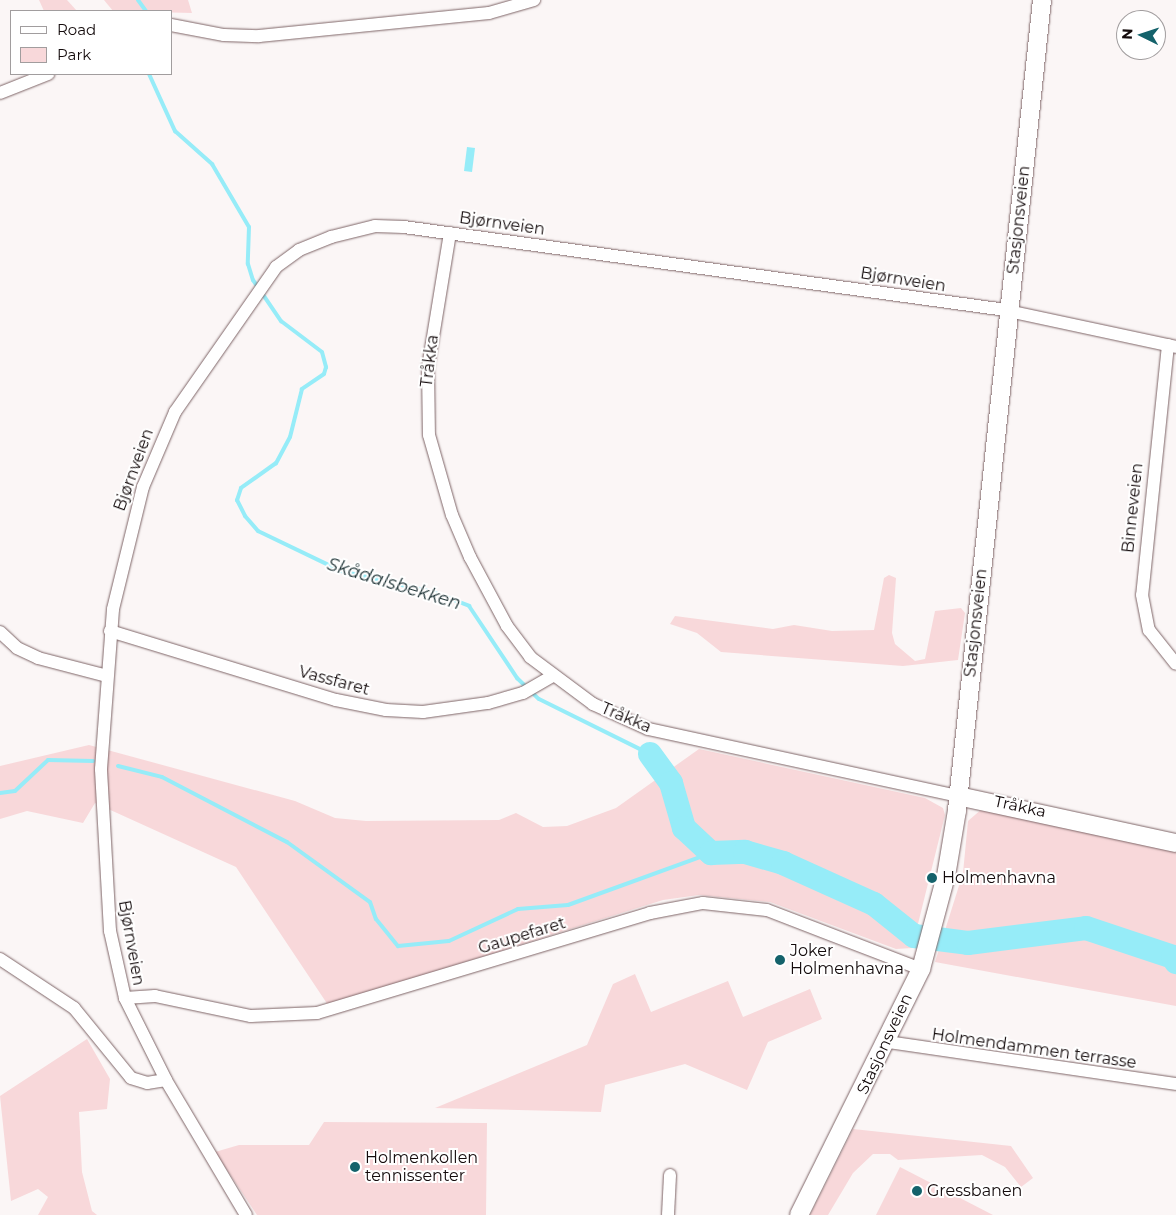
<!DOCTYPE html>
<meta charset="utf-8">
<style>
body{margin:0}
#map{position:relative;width:1176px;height:1215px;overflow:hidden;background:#fbf6f6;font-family:Montserrat,sans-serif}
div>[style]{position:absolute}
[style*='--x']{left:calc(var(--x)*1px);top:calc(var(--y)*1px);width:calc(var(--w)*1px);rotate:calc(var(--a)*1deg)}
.green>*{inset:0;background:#f8d8da}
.water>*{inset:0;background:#96ecf8}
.stream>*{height:4px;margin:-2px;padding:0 2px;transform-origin:2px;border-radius:2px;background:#96ecf8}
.river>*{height:24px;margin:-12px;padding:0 12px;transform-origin:12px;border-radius:12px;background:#96ecf8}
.roads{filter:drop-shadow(0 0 1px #7e6567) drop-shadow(0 0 1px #7e6567)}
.street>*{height:12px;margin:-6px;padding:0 6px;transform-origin:6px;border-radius:6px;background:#fff}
.secondary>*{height:18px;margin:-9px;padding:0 9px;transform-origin:9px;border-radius:9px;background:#fff}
.dots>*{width:14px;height:14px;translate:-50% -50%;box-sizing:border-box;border:2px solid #fff;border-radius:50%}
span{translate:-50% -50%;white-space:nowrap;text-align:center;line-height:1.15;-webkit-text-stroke:4px #fff;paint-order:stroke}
.street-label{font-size:16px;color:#140b0c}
.poi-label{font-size:16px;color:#140b0c}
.left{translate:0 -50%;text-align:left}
.water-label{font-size:18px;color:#1e3235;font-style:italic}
.legend{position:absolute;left:10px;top:10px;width:162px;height:65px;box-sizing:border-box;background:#fff;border:1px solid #a19d9e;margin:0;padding:6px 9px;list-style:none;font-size:15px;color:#140b0c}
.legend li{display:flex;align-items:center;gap:10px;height:25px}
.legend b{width:25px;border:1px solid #a19d9e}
.north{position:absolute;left:1116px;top:10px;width:50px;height:50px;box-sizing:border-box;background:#fff;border:1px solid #a19d9e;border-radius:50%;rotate:274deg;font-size:14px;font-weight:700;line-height:20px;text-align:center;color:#140b0c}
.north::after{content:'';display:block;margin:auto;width:18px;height:22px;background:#14626b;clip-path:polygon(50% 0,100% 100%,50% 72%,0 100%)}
</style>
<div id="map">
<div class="green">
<div style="clip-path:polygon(39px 0,67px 0,77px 11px,44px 11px)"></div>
<div style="clip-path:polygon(104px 0,188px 0,192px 13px,113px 11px)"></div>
<div style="clip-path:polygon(889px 575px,896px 578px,892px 633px,895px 644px,915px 661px,925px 659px,935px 611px,961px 608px,965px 613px,958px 660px,903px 666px,721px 652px,697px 633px,670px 624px,675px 616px,773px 629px,794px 625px,832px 631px,874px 630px,884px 578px)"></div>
<div style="clip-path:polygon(89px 745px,295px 801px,335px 818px,366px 821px,499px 820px,516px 813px,543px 827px,567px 826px,616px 808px,699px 749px,925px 798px,943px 808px,945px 815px,912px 948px,896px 949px,770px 902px,699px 895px,663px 900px,328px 1005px,236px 867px,95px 803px,83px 823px,27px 811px,0 819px,0 766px)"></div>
<div style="clip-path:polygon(983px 808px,1176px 849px,1176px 1006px,935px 962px,963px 873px,968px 821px)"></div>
<div style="clip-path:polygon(635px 974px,651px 1012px,728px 981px,743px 1017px,810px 989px,822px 1019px,768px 1042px,747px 1090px,685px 1064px,605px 1085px,601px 1112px,435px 1108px,587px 1045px,613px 984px)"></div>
<div style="clip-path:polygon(87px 1039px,110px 1079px,107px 1109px,79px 1112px,82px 1172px,92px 1211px,97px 1215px,38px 1215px,48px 1197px,38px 1189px,11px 1201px,0 1096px)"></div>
<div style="clip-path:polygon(324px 1122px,487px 1123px,486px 1215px,257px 1215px,215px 1152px,239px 1145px,309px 1145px)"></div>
<div style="clip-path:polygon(853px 1129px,1011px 1146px,1033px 1178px,1021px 1187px,1005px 1167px,982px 1155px,898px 1160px,890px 1154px,873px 1154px,853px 1173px,828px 1215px,810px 1215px)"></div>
<div style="clip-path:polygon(900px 1167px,993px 1215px,876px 1215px)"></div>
</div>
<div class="water">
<div style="clip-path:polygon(467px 147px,475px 148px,472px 172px,464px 171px)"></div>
</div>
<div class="stream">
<div style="--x:138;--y:0;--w:14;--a:54"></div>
<div style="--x:149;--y:74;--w:63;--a:65.5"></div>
<div style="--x:175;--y:131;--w:50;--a:41.7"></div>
<div style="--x:212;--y:164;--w:73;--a:59.6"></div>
<div style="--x:249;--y:227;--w:37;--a:92"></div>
<div style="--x:248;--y:264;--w:17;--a:73"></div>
<div style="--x:253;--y:280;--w:50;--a:55.7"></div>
<div style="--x:281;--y:321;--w:51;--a:37.1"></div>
<div style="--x:322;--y:352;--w:16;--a:75"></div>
<div style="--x:326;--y:367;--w:7;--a:106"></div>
<div style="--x:324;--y:374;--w:27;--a:146"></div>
<div style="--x:302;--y:389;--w:49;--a:104"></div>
<div style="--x:290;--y:437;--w:30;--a:118"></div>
<div style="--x:276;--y:463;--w:43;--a:144.5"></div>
<div style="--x:241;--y:488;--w:13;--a:108"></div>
<div style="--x:237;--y:500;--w:18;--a:63"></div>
<div style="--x:245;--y:516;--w:20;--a:49"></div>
<div style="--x:258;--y:531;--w:92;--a:25.7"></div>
<div style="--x:341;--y:571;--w:94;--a:12.9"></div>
<div style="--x:433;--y:592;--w:39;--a:21"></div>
<div style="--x:469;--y:606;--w:87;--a:56.3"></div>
<div style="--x:517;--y:678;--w:30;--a:44"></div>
<div style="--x:539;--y:699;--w:124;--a:26.4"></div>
<div style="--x:118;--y:766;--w:45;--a:14"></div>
<div style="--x:162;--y:777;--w:141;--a:27.5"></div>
<div style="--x:287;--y:842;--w:102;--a:35.9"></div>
<div style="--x:370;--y:902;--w:18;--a:71"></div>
<div style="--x:376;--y:919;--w:35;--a:51"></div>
<div style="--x:398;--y:946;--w:51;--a:-5.6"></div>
<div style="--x:449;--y:941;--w:76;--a:-24.9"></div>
<div style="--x:518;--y:909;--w:50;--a:-4.6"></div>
<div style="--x:568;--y:905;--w:152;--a:-20"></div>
<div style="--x:0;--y:793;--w:15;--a:-8"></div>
<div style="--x:15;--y:791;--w:45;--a:-43.2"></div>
<div style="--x:48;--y:760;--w:45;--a:1.3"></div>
</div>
<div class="river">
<div style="--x:650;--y:754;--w:36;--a:54"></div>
<div style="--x:671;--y:783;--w:47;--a:73.9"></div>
<div style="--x:684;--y:828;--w:37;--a:43"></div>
<div style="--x:711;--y:853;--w:34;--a:-2"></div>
<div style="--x:745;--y:852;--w:40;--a:16"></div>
<div style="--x:783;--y:863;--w:100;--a:24.3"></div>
<div style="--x:874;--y:904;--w:51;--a:38.7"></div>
<div style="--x:914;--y:936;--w:54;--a:7.4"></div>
<div style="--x:968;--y:943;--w:119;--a:-7.2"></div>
<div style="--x:1086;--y:928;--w:92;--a:18.4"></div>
<div style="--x:1173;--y:957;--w:6;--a:59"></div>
</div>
<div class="roads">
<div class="street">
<div style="--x:171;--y:25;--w:54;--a:10.7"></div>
<div style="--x:224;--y:35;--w:35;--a:2"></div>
<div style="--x:259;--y:36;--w:231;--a:-5.7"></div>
<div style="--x:489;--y:13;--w:47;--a:-16.1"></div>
<div style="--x:0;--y:93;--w:52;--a:-21.6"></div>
<div style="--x:450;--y:233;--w:136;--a:99.3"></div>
<div style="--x:428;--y:367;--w:68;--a:89.2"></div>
<div style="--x:429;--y:435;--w:83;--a:74"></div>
<div style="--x:452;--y:515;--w:46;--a:66.8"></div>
<div style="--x:470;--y:557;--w:78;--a:61.8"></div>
<div style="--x:507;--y:626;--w:39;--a:53"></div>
<div style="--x:530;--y:657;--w:79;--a:36.7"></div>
<div style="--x:593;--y:704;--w:60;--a:24.4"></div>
<div style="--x:648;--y:729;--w:317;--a:12.2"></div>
<div style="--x:1168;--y:345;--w:251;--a:95.9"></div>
<div style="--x:1142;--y:595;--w:36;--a:79"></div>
<div style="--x:1149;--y:630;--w:43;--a:51.5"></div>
<div style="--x:110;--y:631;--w:236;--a:17"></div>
<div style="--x:336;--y:700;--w:51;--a:11.3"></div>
<div style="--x:386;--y:710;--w:37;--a:3"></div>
<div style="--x:423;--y:712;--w:66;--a:-7.9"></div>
<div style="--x:488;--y:703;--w:36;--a:-16"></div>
<div style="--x:523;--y:693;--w:32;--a:-30"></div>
<div style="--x:0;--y:632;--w:23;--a:43"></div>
<div style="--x:17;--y:648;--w:23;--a:25"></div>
<div style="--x:38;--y:658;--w:71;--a:14.6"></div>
<div style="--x:0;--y:959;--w:89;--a:33.5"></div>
<div style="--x:74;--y:1008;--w:90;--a:50.8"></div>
<div style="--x:131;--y:1078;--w:17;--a:17"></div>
<div style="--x:147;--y:1083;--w:19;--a:-9"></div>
<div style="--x:125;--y:998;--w:30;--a:-4"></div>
<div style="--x:155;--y:996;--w:98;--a:11.8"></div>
<div style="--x:251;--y:1016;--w:66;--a:-2.6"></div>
<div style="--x:317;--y:1013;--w:348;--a:-16.7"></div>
<div style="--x:650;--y:913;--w:54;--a:-10.7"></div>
<div style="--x:703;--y:903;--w:64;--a:6.2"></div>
<div style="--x:767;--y:910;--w:165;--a:21"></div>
<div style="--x:888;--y:1042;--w:291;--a:8.3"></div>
<div style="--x:246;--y:1215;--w:157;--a:-120.7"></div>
<div style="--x:166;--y:1080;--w:92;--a:-116.6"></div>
<div style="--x:125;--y:998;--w:69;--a:-102.6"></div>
<div style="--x:110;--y:931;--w:162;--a:-93.2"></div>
<div style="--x:101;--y:769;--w:160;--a:-85.7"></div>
<div style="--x:113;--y:609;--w:126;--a:-76.2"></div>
<div style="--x:143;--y:487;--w:82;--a:-66.9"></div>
<div style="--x:175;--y:412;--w:177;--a:-55.1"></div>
<div style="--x:276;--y:267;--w:29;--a:-36"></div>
<div style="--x:299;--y:250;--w:35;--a:-22"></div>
<div style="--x:331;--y:237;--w:45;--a:-14"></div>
<div style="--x:375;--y:226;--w:29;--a:2"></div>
<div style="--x:404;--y:227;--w:601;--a:7.85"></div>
<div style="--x:999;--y:309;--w:181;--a:12.1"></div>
<div style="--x:668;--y:1215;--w:40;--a:-87.1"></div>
</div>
<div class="secondary">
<div style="--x:958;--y:796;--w:223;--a:12.2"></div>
<div style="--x:799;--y:1215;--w:275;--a:-63.6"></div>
<div style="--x:921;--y:969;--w:96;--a:-75"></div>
<div style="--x:946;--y:876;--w:67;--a:-80.5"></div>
<div style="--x:957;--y:810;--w:814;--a:-84.01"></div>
</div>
</div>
<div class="dots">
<div style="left:932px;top:878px;background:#14626b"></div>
<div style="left:780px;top:960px;background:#14626b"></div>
<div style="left:355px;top:1167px;background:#14626b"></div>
<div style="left:917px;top:1191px;background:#14626b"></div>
</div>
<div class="street-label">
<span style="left:1019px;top:220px;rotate:-84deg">Stasjonsveien</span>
<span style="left:502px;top:224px;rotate:8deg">Bjørnveien</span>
<span style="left:903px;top:280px;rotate:9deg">Bjørnveien</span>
<span style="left:430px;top:361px;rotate:-83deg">Tråkka</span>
<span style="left:134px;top:470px;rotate:-70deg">Bjørnveien</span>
<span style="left:1133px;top:508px;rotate:-84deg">Binneveien</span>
<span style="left:976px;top:623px;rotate:-84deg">Stasjonsveien</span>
<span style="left:334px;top:681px;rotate:15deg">Vassfaret</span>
<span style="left:626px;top:718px;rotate:23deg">Tråkka</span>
<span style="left:1020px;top:807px;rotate:12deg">Tråkka</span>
<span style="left:522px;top:936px;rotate:-17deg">Gaupefaret</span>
<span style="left:131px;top:943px;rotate:80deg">Bjørnveien</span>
<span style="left:885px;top:1044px;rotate:-65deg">Stasjonsveien</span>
<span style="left:1034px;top:1049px;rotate:8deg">Holmendammen terrasse</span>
</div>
<div class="poi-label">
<span class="left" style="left:942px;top:878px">Holmenhavna</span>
<span class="left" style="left:790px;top:960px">Joker<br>Holmenhavna</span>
<span class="left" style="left:365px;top:1167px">Holmenkollen<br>tennissenter</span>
<span class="left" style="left:927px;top:1191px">Gressbanen</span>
</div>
<div class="water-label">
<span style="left:394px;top:584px;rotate:17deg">Skådalsbekken</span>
</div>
<ul class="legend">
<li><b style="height:6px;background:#fff"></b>Road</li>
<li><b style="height:14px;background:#f8d8da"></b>Park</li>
</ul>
<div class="north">N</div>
</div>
